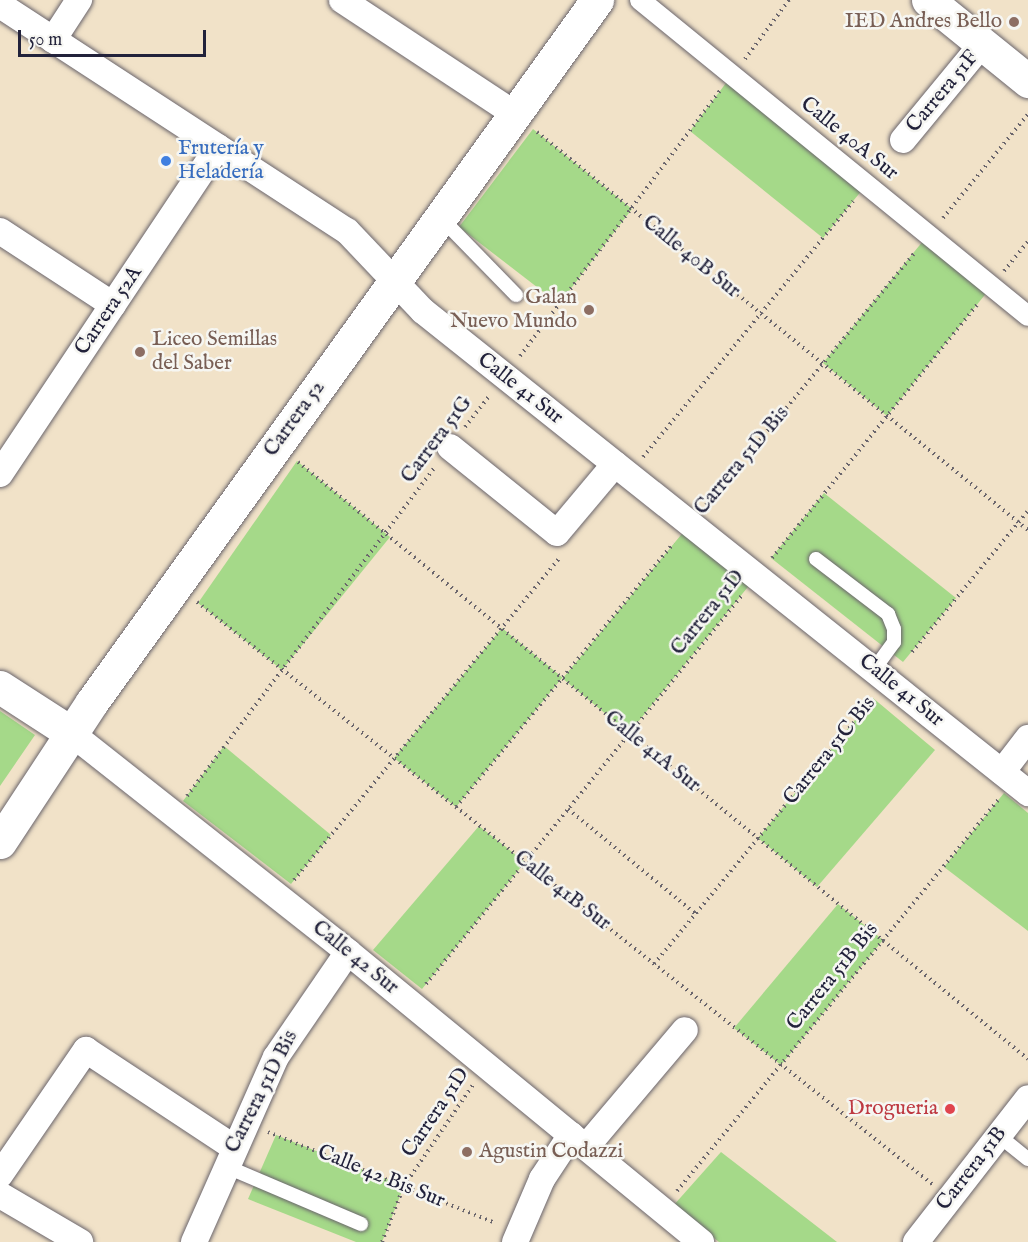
<!DOCTYPE html>
<meta charset="utf-8">
<style>
body{margin:0}
#map{position:relative;width:1028px;height:1242px;overflow:hidden;background:#f1e2c8;font-family:"IM FELL English",serif}
div>[style]{position:absolute}
[style*='--x']{left:calc(var(--x)*1px);top:calc(var(--y)*1px);width:calc(var(--w)*1px);rotate:calc(var(--a)*1deg)}
.green>*{inset:0;background:#a5d989}
.path>*{height:4px;margin-top:-2px;transform-origin:0;background:repeating-linear-gradient(90deg,#6a656c 0 1.5px,transparent 0 6px)}
.roads{filter:drop-shadow(0 0 2px #6a656c) drop-shadow(0 0 2px #6a656c)}
.service>*{height:14px;margin:-7px;padding:0 7px;transform-origin:7px;border-radius:7px;background:#fff}
.pedestrian>*{height:20px;margin:-10px;padding:0 10px;transform-origin:10px;border-radius:10px;background:#fff}
.minor>*{height:26px;margin:-13px;padding:0 13px;transform-origin:13px;border-radius:13px;background:#fff}
.tertiary>*{height:33px;margin:-16.5px;padding:0 16.5px;transform-origin:16.5px;border-radius:16.5px;background:#fff}
.dots>*{width:16px;height:16px;translate:-50% -50%;box-sizing:border-box;border:3px solid #f6f6f2;border-radius:50%}
span{translate:-50% -50%;white-space:nowrap;text-align:center;line-height:1.15;-webkit-text-stroke:5px #f6f6f2;paint-order:stroke}
.education-label{font-size:21px;color:#785e54}
.right{translate:-100% -50%;text-align:right}
.left{translate:0 -50%;text-align:left}
.street-label{font-size:21px;color:#22223b}
.shop-label{font-size:21px;color:#366cbe}
.health-label{font-size:21px;color:#be3a42}
.scale{position:absolute;left:18px;top:30px;width:188px;height:27px;box-sizing:border-box;border:3px solid #22223b;border-top:0;padding-left:8px;font-size:18px;line-height:21px;white-space:nowrap;color:#22223b;-webkit-text-stroke:4px #f6f6f2;paint-order:stroke}
</style>
<div id="map">
<div class="green">
<div style="clip-path:polygon(732px 75px,867px 184px,823px 238px,690px 131px)"></div>
<div style="clip-path:polygon(533px 129px,632px 209px,559px 304px,459px 227px)"></div>
<div style="clip-path:polygon(928px 235px,992px 286px,887px 416px,823px 363px)"></div>
<div style="clip-path:polygon(297px 461px,390px 537px,282px 670px,198px 603px)"></div>
<div style="clip-path:polygon(824px 493px,956px 598px,903px 662px,771px 558px)"></div>
<div style="clip-path:polygon(690px 524px,756px 577px,629px 733px,562px 678px,456px 807px,394px 758px,502px 628px,563px 678px)"></div>
<div style="clip-path:polygon(873px 698px,935px 750px,817px 887px,758px 838px)"></div>
<div style="clip-path:polygon(0 711px,35px 735px,0 786px)"></div>
<div style="clip-path:polygon(224px 746px,331px 835px,291px 884px,183px 801px)"></div>
<div style="clip-path:polygon(1004px 793px,1028px 813px,1028px 931px,944px 867px)"></div>
<div style="clip-path:polygon(479px 826px,525px 862px,422px 989px,373px 950px)"></div>
<div style="clip-path:polygon(838px 904px,883px 940px,781px 1065px,734px 1028px)"></div>
<div style="clip-path:polygon(276px 1135px,404px 1186px,382px 1242px,356px 1242px,248px 1199px)"></div>
<div style="clip-path:polygon(721px 1152px,837px 1242px,719px 1242px,673px 1206px)"></div>
</div>
<div class="path">
<div style="--x:745;--y:59;--w:74;--a:-53.3"></div>
<div style="--x:537;--y:132;--w:632;--a:39.03"></div>
<div style="--x:943;--y:218;--w:134;--a:-50.7"></div>
<div style="--x:1004;--y:271;--w:38;--a:-51"></div>
<div style="--x:520;--y:356;--w:332;--a:-53"></div>
<div style="--x:465;--y:427;--w:41;--a:-52"></div>
<div style="--x:643;--y:457;--w:331;--a:-50.6"></div>
<div style="--x:298;--y:462;--w:943;--a:39.28"></div>
<div style="--x:706;--y:505;--w:328;--a:-50.4"></div>
<div style="--x:772;--y:558;--w:329;--a:-51"></div>
<div style="--x:197;--y:602;--w:938;--a:38.37"></div>
<div style="--x:912;--y:652;--w:183;--a:-50.6"></div>
<div style="--x:187;--y:796;--w:412;--a:-53"></div>
<div style="--x:456;--y:807;--w:342;--a:-50.5"></div>
<div style="--x:568;--y:809;--w:166;--a:39.4"></div>
<div style="--x:294;--y:880;--w:418;--a:-50.5"></div>
<div style="--x:654;--y:964;--w:344;--a:-50.4"></div>
<div style="--x:426;--y:984;--w:500;--a:-50.9"></div>
<div style="--x:268;--y:1132;--w:245;--a:21.8"></div>
<div style="--x:677;--y:1191;--w:506;--a:-50.61"></div>
<div style="--x:382;--y:1242;--w:60;--a:-68.6"></div>
<div style="--x:404;--y:1186;--w:122;--a:-55.7"></div>
</div>
<div class="roads">
<div class="service">
<div style="--x:440;--y:217;--w:109;--a:45.7"></div>
<div style="--x:816;--y:559;--w:91;--a:37.4"></div>
<div style="--x:888;--y:614;--w:16;--a:68"></div>
<div style="--x:894;--y:629;--w:13;--a:90"></div>
<div style="--x:894;--y:642;--w:34;--a:126"></div>
<div style="--x:998;--y:1135;--w:38;--a:39"></div>
<div style="--x:225;--y:1166;--w:148;--a:23.1"></div>
</div>
<div class="pedestrian">
<div style="--x:640;--y:0;--w:500;--a:39.16"></div>
</div>
<div class="minor">
<div style="--x:342;--y:0;--w:207;--a:33.4"></div>
<div style="--x:0;--y:5;--w:414;--a:33.1"></div>
<div style="--x:347;--y:231;--w:110;--a:46.5"></div>
<div style="--x:423;--y:311;--w:774;--a:38.54"></div>
<div style="--x:53;--y:40;--w:48;--a:-57"></div>
<div style="--x:903;--y:140;--w:124;--a:-50.5"></div>
<div style="--x:0;--y:231;--w:135;--a:33.2"></div>
<div style="--x:450;--y:447;--w:137;--a:38.8"></div>
<div style="--x:557;--y:533;--w:90;--a:-50"></div>
<div style="--x:0;--y:474;--w:393;--a:-56.3"></div>
<div style="--x:71;--y:733;--w:353;--a:38.3"></div>
<div style="--x:348;--y:952;--w:457;--a:39.4"></div>
<div style="--x:1002;--y:772;--w:43;--a:-52.6"></div>
<div style="--x:586;--y:1147;--w:153;--a:-49.8"></div>
<div style="--x:0;--y:1175;--w:152;--a:-55.5"></div>
<div style="--x:86;--y:1050;--w:176;--a:33.4"></div>
<div style="--x:0;--y:1195;--w:93;--a:30.4"></div>
<div style="--x:194;--y:1242;--w:202;--a:-66.1"></div>
<div style="--x:276;--y:1057;--w:127;--a:-55.6"></div>
<div style="--x:515;--y:1242;--w:69;--a:-66.8"></div>
<div style="--x:542;--y:1179;--w:53;--a:-56.6"></div>
<div style="--x:916;--y:1242;--w:182;--a:-52.1"></div>
</div>
<div class="tertiary">
<div style="--x:928;--y:0;--w:129;--a:39"></div>
<div style="--x:0;--y:687;--w:85;--a:32.9"></div>
<div style="--x:0;--y:842;--w:168;--a:-56.7"></div>
<div style="--x:92;--y:702;--w:865;--a:-54.27"></div>
</div>
</div>
<div class="dots">
<div style="left:1014px;top:22px;background:#8d6e63"></div>
<div style="left:166px;top:161px;background:#3f7fe0"></div>
<div style="left:589px;top:310px;background:#8d6e63"></div>
<div style="left:140px;top:352px;background:#8d6e63"></div>
<div style="left:950px;top:1109px;background:#e0444e"></div>
<div style="left:467px;top:1152px;background:#8d6e63"></div>
</div>
<div class="education-label">
<span class="right" style="left:1002px;top:22px">IED Andres Bello</span>
<span class="right" style="left:577px;top:310px">Galan<br>Nuevo Mundo</span>
<span class="left" style="left:152px;top:352px">Liceo Semillas<br>del Saber</span>
<span class="left" style="left:479px;top:1152px">Agustin Codazzi</span>
</div>
<div class="street-label">
<span style="left:943px;top:92px;rotate:-50deg">Carrera 51F</span>
<span style="left:849px;top:139px;rotate:39deg">Calle 40A Sur</span>
<span style="left:691px;top:257px;rotate:39deg">Calle 40B Sur</span>
<span style="left:109px;top:311px;rotate:-56deg">Carrera 52A</span>
<span style="left:520px;top:389px;rotate:38deg">Calle 41 Sur</span>
<span style="left:295px;top:419px;rotate:-54deg">Carrera 52</span>
<span style="left:437px;top:440px;rotate:-53deg">Carrera 51G</span>
<span style="left:742px;top:461px;rotate:-50deg">Carrera 51D Bis</span>
<span style="left:708px;top:613px;rotate:-51deg">Carrera 51D</span>
<span style="left:901px;top:691px;rotate:39deg">Calle 41 Sur</span>
<span style="left:830px;top:751px;rotate:-51deg">Carrera 51C Bis</span>
<span style="left:652px;top:752px;rotate:39deg">Calle 41A Sur</span>
<span style="left:562px;top:891px;rotate:38deg">Calle 41B Sur</span>
<span style="left:355px;top:958px;rotate:39deg">Calle 42 Sur</span>
<span style="left:833px;top:977px;rotate:-51deg">Carrera 51B Bis</span>
<span style="left:262px;top:1092px;rotate:-63deg">Carrera 51D Bis</span>
<span style="left:436px;top:1113px;rotate:-56deg">Carrera 51D</span>
<span style="left:972px;top:1169px;rotate:-52deg">Carrera 51B</span>
<span style="left:381px;top:1177px;rotate:22deg">Calle 42 Bis Sur</span>
</div>
<div class="shop-label">
<span class="left" style="left:178px;top:161px">Frutería y<br>Heladería</span>
</div>
<div class="health-label">
<span class="right" style="left:938px;top:1109px">Drogueria</span>
</div>
<div class="scale">50 m</div>
</div>
